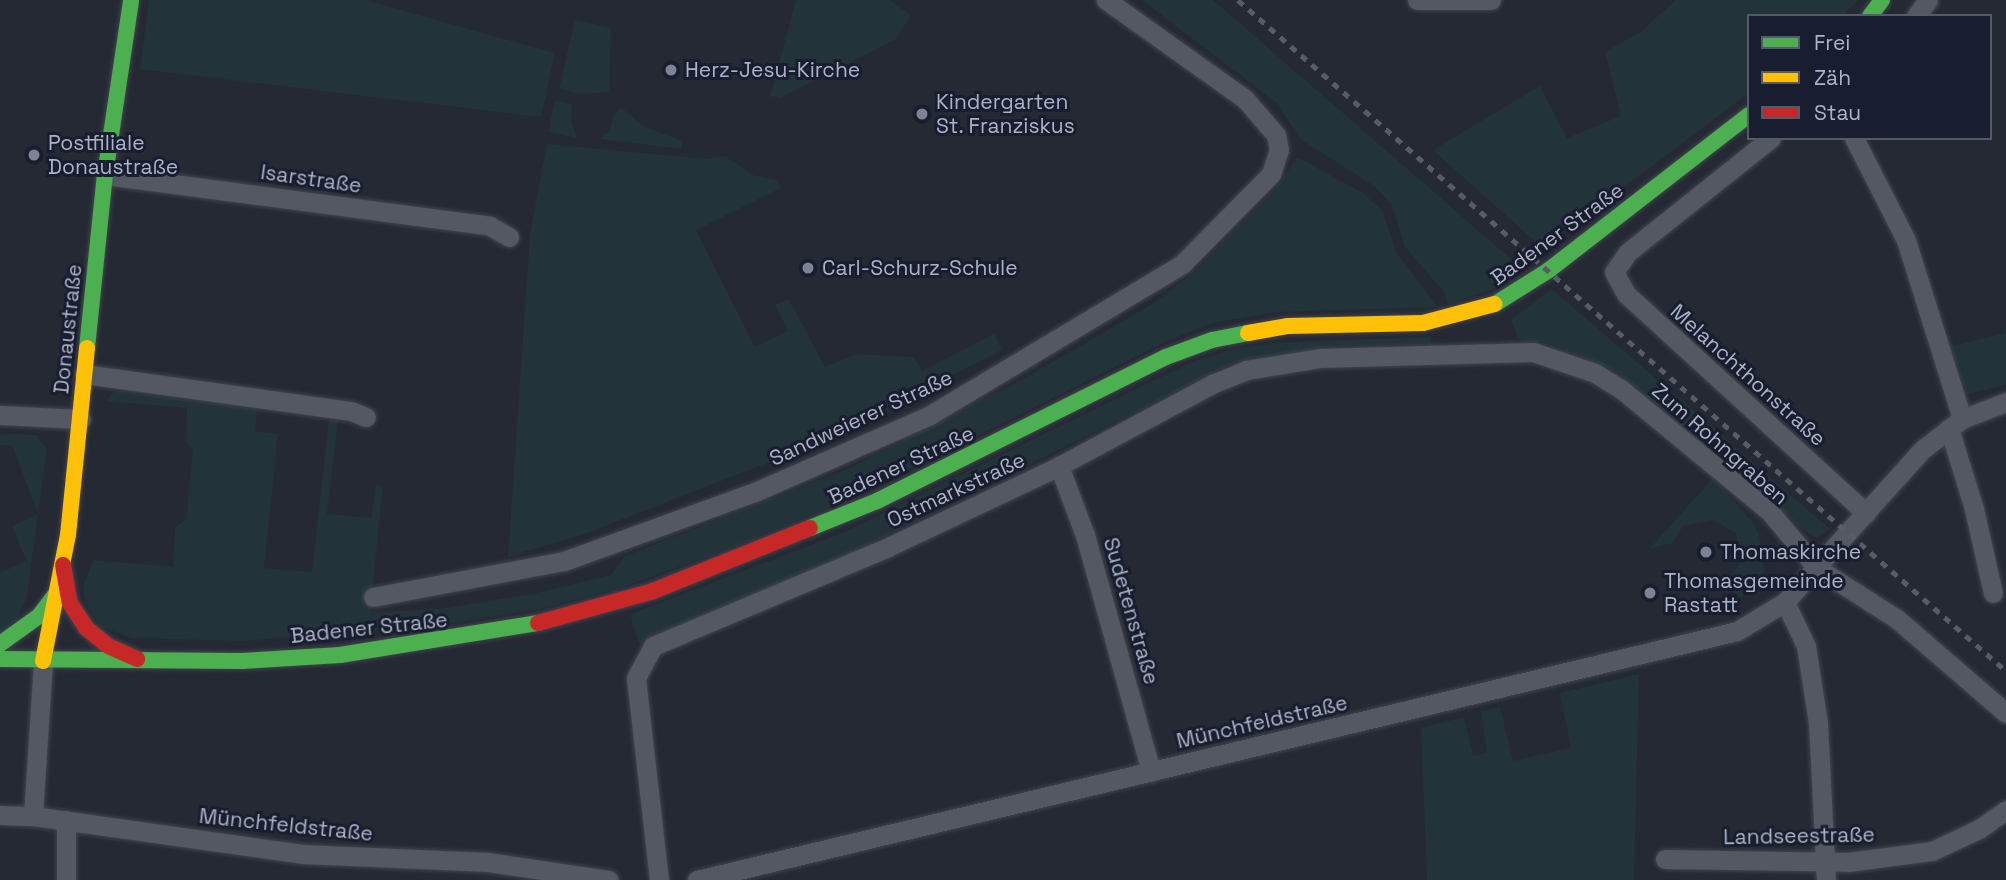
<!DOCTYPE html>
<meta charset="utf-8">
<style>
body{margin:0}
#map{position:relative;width:2006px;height:880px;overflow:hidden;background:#252934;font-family:"Space Grotesk",sans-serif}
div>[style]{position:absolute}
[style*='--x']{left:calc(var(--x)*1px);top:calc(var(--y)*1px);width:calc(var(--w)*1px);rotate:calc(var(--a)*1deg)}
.green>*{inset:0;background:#22333a}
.roads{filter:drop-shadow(0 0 2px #41444d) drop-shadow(0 0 2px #41444d)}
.street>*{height:19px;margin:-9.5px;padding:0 9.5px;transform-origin:9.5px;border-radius:9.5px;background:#545862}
.fast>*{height:16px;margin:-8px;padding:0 8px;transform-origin:8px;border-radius:8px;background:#4caf50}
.slow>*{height:16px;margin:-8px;padding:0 8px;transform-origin:8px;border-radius:8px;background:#ffc107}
.jam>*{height:16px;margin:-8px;padding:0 8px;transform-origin:8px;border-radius:8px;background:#c62828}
.rail>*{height:5px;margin-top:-2.5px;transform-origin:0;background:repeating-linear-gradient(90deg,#585c66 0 7px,transparent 0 14px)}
.dots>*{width:19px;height:19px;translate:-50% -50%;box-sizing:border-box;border:4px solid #181e2f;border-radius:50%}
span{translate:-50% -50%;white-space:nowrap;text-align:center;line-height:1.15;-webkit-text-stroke:6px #181e2f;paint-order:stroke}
.poi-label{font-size:21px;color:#adb3c7}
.left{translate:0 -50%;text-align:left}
.street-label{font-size:21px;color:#adb3c7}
.legend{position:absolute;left:1747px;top:14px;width:245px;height:126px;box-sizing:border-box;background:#181e2f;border:2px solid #545a6c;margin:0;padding:9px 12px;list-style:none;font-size:21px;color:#adb3c7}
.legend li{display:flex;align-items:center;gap:14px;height:35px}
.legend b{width:35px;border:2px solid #545a6c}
</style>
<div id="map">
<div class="green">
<div style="clip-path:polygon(149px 0,365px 0,555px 53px,541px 117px,140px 69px)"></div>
<div style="clip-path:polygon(796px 0,889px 0,911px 15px,896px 39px,780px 98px,770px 96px)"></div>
<div style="clip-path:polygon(1142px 0,1213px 0,1519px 266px,1499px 279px,1494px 289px,1448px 304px,1444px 292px,1405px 247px,1392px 205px,1374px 186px,1300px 139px,1278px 104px)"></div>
<div style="clip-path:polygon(1676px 0,1858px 0,1842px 16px,1749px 16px,1749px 93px,1542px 248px,1433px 150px,1540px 86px,1567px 138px,1621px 116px,1605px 52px,1639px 33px)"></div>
<div style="clip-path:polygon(575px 20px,611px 28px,609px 92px,581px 94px,559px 89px)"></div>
<div style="clip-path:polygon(555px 100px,572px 104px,571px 120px,577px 138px,548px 132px)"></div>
<div style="clip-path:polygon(621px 107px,644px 127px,683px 141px,681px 149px,599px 139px,610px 130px,614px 113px)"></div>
<div style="clip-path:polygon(547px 144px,707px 159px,725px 156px,753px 175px,777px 180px,781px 188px,696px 230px,755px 347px,788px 331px,775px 305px,789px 299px,825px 367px,856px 354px,914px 357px,922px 371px,994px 334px,1002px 350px,803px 449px,587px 533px,508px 557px,530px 234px)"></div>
<div style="clip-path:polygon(1297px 157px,1363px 193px,1382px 210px,1397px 254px,1438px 307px,1278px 312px,1213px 323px,1167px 341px,854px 497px,725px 550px,620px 588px,540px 609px,441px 625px,242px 641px,131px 638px,100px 626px,85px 602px,83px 587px,93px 560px,173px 567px,175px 528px,186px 519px,193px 450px,186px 442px,187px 408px,106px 401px,114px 391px,257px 409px,255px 431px,278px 434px,264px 568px,312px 572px,329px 419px,338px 420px,327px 514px,371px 518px,376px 485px,383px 486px,370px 612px,440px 609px,536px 593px,611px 575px,625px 556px,850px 468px,1030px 375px,1152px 304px,1195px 272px,1280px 183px)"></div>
<div style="clip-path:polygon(1552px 289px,1830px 529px,1817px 538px,1810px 535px,1616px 371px,1549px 343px,1519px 340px,1511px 320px)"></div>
<div style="clip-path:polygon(2006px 333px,2006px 385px,1967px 394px,1951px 346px)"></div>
<div style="clip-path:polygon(1431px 337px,1431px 343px,1330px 346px,1237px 361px,851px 553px,639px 644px,630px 614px,842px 533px,1191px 362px,1237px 348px,1285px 342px)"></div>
<div style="clip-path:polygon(0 433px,36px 435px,47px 449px,38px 514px,27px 597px,17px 619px,0 633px,0 573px,26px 561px,12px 526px,38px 514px,12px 445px,0 445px)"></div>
<div style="clip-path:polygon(1713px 478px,1752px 521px,1759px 535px,1764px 570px,1755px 593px,1740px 597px,1725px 587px,1742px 559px,1736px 533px,1713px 520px,1683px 526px,1673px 543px,1649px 549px)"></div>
<div style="clip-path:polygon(1639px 674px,1634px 880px,1427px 880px,1421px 728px,1464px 717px,1473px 756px,1487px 753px,1481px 711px,1500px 707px,1513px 761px,1571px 748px,1560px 693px)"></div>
</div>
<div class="roads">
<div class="street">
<div style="--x:1417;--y:0;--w:74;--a:0"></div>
<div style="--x:1916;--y:16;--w:20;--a:-53"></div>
<div style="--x:1771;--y:138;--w:183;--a:141.4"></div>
<div style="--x:1628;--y:252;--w:24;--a:125"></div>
<div style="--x:1614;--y:272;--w:25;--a:61"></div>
<div style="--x:1626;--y:294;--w:325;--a:42.4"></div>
<div style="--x:1854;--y:138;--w:114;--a:63"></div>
<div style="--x:1906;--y:240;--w:188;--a:72.6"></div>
<div style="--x:105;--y:175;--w:388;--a:7.5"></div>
<div style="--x:490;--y:226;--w:22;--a:30"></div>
<div style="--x:84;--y:374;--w:270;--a:7.9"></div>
<div style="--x:351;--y:411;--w:16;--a:22"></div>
<div style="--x:0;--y:415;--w:81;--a:2.8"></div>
<div style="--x:1949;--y:428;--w:85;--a:72.8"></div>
<div style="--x:1974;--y:509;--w:86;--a:77.3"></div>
<div style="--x:1059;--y:466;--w:74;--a:69.4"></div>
<div style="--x:1085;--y:535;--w:246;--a:74.4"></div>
<div style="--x:373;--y:597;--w:194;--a:-10.7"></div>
<div style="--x:564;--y:561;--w:203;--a:-19.9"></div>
<div style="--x:755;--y:492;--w:191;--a:-23.7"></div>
<div style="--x:930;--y:415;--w:294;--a:-30.9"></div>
<div style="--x:1182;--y:264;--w:127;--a:-45.3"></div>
<div style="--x:1271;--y:174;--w:25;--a:-72"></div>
<div style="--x:1279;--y:150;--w:15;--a:-101"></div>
<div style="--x:1276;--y:135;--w:48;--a:-130.7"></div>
<div style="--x:1245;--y:99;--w:171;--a:-144.5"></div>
<div style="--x:1785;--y:602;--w:49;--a:64.5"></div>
<div style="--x:1806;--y:646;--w:78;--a:81.1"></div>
<div style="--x:1818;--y:723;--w:157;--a:87.1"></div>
<div style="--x:0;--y:815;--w:33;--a:2"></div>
<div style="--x:33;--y:816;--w:272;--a:8"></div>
<div style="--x:302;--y:854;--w:186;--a:2.5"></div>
<div style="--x:488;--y:862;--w:122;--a:8.5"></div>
<div style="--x:33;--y:816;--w:155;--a:-86.3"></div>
<div style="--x:66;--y:820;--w:60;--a:90"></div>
<div style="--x:1665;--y:859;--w:183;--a:0.9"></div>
<div style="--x:1848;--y:862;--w:85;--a:-7.5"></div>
<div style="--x:1932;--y:851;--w:52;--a:-25.1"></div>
<div style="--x:1979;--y:829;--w:33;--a:-35"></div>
<div style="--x:659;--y:880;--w:203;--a:-96.5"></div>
<div style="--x:636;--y:678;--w:36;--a:-62"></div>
<div style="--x:653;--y:646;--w:255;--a:-22.8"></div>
<div style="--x:888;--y:547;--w:189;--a:-25.3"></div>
<div style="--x:1059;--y:466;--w:174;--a:-28.2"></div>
<div style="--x:1212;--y:384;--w:37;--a:-22"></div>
<div style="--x:1246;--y:370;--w:74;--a:-9.3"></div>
<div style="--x:1319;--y:358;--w:214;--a:-1.6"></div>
<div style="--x:1533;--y:352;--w:65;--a:18.7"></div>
<div style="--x:1595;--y:373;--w:31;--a:32"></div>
<div style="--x:1621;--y:389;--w:192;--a:39.5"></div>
<div style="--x:1769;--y:511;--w:75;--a:49.9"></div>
<div style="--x:1817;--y:568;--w:95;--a:32.5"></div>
<div style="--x:1897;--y:619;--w:144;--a:40.8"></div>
<div style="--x:697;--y:880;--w:1069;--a:-13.46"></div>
<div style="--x:1737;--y:631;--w:56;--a:-31.1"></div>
<div style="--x:1785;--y:602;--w:206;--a:-48"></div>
<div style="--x:1923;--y:449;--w:49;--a:-37.6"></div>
<div style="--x:1962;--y:419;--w:47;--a:-21.1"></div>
</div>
<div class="fast">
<div style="--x:1870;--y:16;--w:20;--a:-53"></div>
<div style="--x:1495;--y:304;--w:64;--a:-32.2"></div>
<div style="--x:1549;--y:270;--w:253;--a:-37.8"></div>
<div style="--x:87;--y:348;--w:174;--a:-84.1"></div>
<div style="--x:105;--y:175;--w:177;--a:-81.5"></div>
<div style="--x:810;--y:528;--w:72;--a:-21.9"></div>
<div style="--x:877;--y:501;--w:323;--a:-26.5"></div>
<div style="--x:1166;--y:357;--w:49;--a:-20.3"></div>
<div style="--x:1212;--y:340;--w:37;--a:-11"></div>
<div style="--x:0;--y:644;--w:48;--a:-35.7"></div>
<div style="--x:39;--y:616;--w:26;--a:-53"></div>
<div style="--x:0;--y:659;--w:242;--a:0.5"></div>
<div style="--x:242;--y:661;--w:98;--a:-3.5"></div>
<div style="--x:340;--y:655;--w:201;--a:-9.2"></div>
</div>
<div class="slow">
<div style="--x:1248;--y:333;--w:41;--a:-9.9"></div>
<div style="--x:1288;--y:326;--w:135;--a:-1.3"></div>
<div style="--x:1423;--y:323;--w:74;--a:-14.8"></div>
<div style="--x:43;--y:661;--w:128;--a:-78.8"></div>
<div style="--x:68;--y:535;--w:188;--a:-84.2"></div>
</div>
<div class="jam">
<div style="--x:63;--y:565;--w:39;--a:80"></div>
<div style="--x:70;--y:603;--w:30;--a:57"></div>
<div style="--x:86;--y:628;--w:28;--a:39"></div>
<div style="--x:108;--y:646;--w:32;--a:24"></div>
<div style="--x:538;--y:623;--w:119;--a:-15.5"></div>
<div style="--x:653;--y:591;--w:169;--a:-21.9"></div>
</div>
</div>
<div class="rail">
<div style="--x:1238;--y:0;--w:1020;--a:41.14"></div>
</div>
<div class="dots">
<div style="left:671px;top:70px;background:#7d8394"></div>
<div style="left:922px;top:114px;background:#7d8394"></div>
<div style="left:34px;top:155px;background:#7d8394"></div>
<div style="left:808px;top:268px;background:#7d8394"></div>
<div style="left:1706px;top:552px;background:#7d8394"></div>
<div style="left:1650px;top:593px;background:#7d8394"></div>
</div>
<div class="poi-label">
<span class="left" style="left:685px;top:70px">Herz-Jesu-Kirche</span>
<span class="left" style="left:936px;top:114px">Kindergarten<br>St. Franziskus</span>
<span class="left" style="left:48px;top:155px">Postfiliale<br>Donaustraße</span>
<span class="left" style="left:822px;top:268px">Carl-Schurz-Schule</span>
<span class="left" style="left:1720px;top:552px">Thomaskirche</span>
<span class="left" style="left:1664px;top:593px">Thomasgemeinde<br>Rastatt</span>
</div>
<div class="street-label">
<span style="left:311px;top:179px;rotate:8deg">Isarstraße</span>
<span style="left:1557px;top:234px;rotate:-36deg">Badener Straße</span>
<span style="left:68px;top:329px;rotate:-84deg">Donaustraße</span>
<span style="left:1748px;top:375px;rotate:42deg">Melanchthonstraße</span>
<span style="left:861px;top:418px;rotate:-25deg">Sandweierer Straße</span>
<span style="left:1720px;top:444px;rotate:41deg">Zum Rohngraben</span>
<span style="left:901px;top:465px;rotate:-25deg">Badener Straße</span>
<span style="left:956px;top:490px;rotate:-25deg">Ostmarkstraße</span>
<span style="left:1131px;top:611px;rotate:74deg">Sudetenstraße</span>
<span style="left:369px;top:628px;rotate:-6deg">Badener Straße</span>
<span style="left:1262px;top:722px;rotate:-13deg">Münchfeldstraße</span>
<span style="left:286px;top:825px;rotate:6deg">Münchfeldstraße</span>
<span style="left:1799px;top:836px;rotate:-1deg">Landseestraße</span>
</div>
<ul class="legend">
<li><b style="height:9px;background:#4caf50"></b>Frei</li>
<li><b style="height:9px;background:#ffc107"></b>Zäh</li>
<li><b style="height:9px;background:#c62828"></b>Stau</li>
</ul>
</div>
